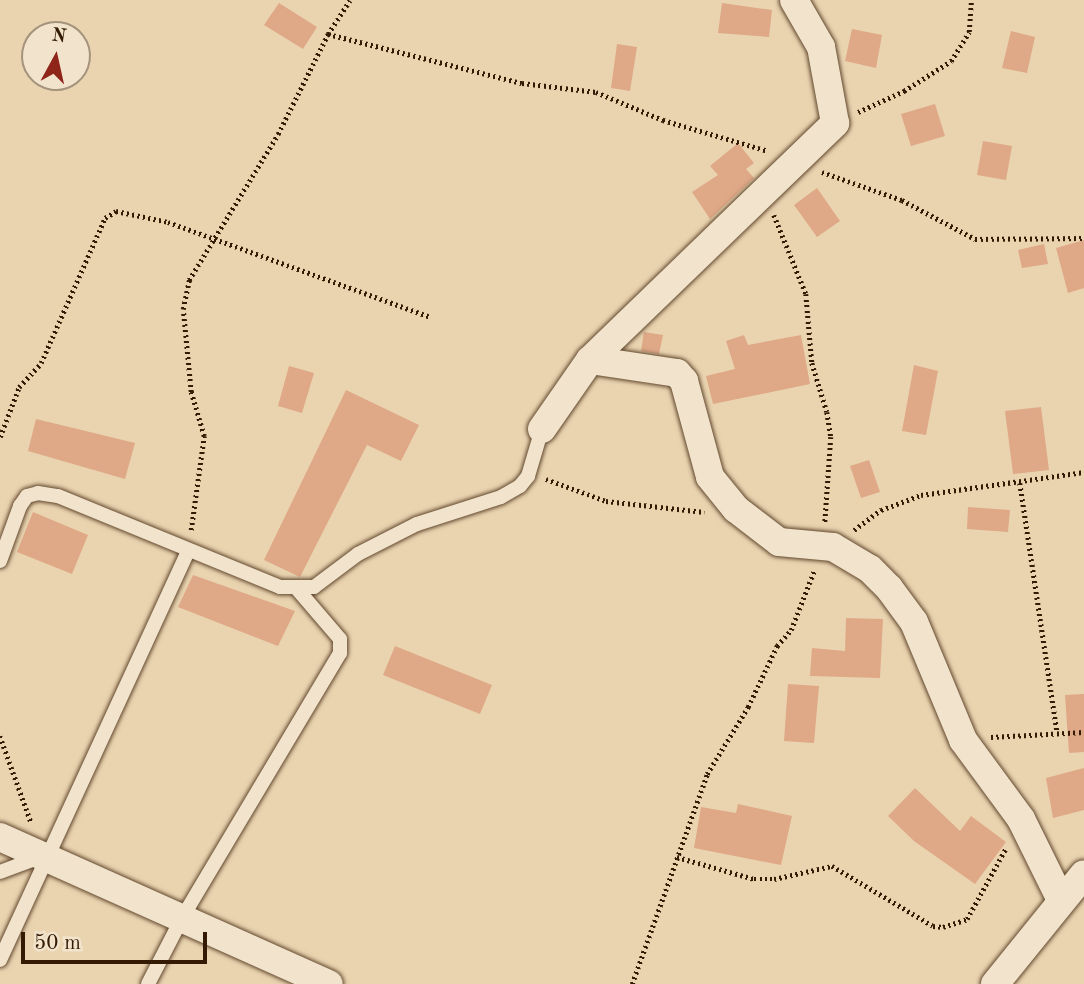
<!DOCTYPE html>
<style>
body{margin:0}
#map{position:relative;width:1084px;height:984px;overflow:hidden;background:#ead4b0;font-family:"Old Standard TT",serif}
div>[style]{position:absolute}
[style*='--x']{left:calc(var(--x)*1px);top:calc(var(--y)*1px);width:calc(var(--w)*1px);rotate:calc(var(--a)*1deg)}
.building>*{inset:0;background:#dfa887}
.path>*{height:4.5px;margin-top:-2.25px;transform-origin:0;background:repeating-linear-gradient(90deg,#341a02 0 2px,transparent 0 5.5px)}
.roads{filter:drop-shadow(0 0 2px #62482e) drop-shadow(0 0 2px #62482e)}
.lane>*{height:14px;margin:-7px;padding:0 7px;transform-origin:7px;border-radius:7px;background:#f1e3cc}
.street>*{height:28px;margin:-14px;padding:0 14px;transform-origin:14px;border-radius:14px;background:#f1e3cc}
span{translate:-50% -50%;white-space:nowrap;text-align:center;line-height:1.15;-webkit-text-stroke:5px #f1e3cc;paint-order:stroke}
.north{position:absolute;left:21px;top:21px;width:70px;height:70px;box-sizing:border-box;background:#f1e3cc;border:2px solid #a5937b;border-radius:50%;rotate:8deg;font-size:19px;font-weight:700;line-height:28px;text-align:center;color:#341a02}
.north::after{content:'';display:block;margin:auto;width:24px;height:32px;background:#8f2418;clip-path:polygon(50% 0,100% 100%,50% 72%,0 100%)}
.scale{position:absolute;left:21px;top:932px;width:186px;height:32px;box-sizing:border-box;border:4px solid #341a02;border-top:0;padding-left:9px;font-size:21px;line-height:24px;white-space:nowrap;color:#341a02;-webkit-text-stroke:5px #f1e3cc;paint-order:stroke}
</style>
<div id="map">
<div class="building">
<div style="clip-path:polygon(279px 3px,317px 27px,303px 49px,264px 25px)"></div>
<div style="clip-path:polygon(722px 3px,772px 10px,769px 37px,718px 33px)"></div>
<div style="clip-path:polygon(852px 29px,882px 35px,876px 68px,845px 61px)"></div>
<div style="clip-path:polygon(1011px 31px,1035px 37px,1027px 73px,1002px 68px)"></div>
<div style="clip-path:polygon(617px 44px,637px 47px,630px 91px,611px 88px)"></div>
<div style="clip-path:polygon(935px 104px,945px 136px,911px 146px,901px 114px)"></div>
<div style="clip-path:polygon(983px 141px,1012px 146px,1006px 180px,977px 175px)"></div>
<div style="clip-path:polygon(738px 143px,754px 163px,746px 169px,754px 178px,710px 219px,692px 192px,718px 175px,710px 166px)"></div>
<div style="clip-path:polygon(817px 188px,840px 221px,817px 237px,794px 205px)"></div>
<div style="clip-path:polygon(1084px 240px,1084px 288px,1068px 293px,1056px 248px)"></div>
<div style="clip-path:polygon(1044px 244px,1048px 264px,1022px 268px,1018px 250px)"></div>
<div style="clip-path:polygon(644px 332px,663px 335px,659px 354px,641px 351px)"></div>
<div style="clip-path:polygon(744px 335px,748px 345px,801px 335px,810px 384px,713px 404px,706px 376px,735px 369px,726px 341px)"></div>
<div style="clip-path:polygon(914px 365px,938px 371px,926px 435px,902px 431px)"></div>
<div style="clip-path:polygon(289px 366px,314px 373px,302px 413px,278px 406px)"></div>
<div style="clip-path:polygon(346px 390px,419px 425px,401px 461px,367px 445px,300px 577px,264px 560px)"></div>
<div style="clip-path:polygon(1041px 407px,1049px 470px,1013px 474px,1005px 411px)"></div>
<div style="clip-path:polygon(36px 419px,135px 443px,125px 479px,28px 451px)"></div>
<div style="clip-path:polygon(869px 460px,880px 492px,861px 498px,850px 466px)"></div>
<div style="clip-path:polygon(968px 507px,1010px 510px,1008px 532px,967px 529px)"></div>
<div style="clip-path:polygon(33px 512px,88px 535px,72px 574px,17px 552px)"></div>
<div style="clip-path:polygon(193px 575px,295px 611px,278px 646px,178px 607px)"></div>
<div style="clip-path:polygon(846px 618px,883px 619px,880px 678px,810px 676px,812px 648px,845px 651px)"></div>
<div style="clip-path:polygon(395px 646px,492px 685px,480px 714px,383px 675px)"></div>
<div style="clip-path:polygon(788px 684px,819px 686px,814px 743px,784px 741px)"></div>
<div style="clip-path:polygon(1084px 694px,1084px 752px,1069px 753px,1065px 695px)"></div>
<div style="clip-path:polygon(1084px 768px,1084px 810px,1053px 818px,1046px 778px)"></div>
<div style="clip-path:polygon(915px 788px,960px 831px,971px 816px,1006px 842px,975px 884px,914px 841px,888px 816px)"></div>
<div style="clip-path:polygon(738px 804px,792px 816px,781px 865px,694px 848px,701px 807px,736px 813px)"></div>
</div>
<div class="path">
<div style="--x:328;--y:34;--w:200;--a:14.2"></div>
<div style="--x:522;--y:83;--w:75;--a:6.9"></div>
<div style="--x:596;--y:92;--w:73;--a:22.7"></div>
<div style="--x:663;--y:120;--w:109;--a:16.4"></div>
<div style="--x:858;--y:112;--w:51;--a:-24.5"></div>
<div style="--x:904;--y:91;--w:56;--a:-32.6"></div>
<div style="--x:951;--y:61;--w:34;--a:-58"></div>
<div style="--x:969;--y:32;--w:32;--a:-86"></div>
<div style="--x:822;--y:172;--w:85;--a:19.3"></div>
<div style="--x:902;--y:200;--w:83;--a:28.1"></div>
<div style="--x:975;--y:239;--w:109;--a:-0.5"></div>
<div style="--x:774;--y:215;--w:85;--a:67.9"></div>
<div style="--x:806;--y:294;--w:69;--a:85"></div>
<div style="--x:812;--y:363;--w:51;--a:73"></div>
<div style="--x:827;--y:412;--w:25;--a:81"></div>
<div style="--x:831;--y:437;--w:86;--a:94"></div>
<div style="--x:0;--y:437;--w:53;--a:-69.2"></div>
<div style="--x:19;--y:387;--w:33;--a:-47"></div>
<div style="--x:41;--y:363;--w:158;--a:-66.2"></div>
<div style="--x:105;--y:218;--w:13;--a:-32"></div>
<div style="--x:116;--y:211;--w:53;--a:11.9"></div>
<div style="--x:168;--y:222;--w:279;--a:19.9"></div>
<div style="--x:546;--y:479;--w:64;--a:20.1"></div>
<div style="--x:606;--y:501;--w:99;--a:6.4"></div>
<div style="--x:1020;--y:483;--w:250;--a:81.5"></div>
<div style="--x:191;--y:530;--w:95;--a:-82.1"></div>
<div style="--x:204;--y:436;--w:46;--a:-106.5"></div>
<div style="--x:191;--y:392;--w:83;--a:-95.5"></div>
<div style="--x:183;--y:309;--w:30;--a:-78"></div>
<div style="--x:189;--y:280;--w:171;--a:-58.6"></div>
<div style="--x:278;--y:134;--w:112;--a:-63.4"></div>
<div style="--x:328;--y:34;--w:40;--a:-57.1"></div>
<div style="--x:854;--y:530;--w:34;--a:-37"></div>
<div style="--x:881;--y:510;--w:43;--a:-20.6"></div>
<div style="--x:921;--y:495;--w:165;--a:-8"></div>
<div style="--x:0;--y:736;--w:91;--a:70.2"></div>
<div style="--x:991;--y:737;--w:93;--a:-3.1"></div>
<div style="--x:677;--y:857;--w:80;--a:15.9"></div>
<div style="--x:754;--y:879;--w:20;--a:0"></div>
<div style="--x:774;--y:879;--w:59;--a:-12.6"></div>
<div style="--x:832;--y:866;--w:117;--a:30.7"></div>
<div style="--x:933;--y:926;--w:10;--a:6"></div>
<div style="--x:943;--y:927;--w:25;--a:-18"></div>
<div style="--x:967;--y:919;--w:81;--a:-61.2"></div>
<div style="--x:632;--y:984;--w:223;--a:-70.3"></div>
<div style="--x:707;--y:774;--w:79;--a:-58.5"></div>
<div style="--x:748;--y:707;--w:68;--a:-64.6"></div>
<div style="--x:777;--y:646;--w:21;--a:-49"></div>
<div style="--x:791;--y:630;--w:63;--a:-68.7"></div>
</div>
<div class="roads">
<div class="lane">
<div style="--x:0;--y:561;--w:59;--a:-70"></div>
<div style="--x:20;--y:506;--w:12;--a:-55"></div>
<div style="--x:27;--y:496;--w:11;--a:-15"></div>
<div style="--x:38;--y:493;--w:20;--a:9"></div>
<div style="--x:58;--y:496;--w:240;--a:22.3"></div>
<div style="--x:280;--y:587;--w:34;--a:0"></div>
<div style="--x:314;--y:587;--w:55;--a:-36.9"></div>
<div style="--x:358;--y:554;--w:66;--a:-27"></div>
<div style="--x:417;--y:524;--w:88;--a:-17.8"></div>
<div style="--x:501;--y:497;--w:22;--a:-30"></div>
<div style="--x:520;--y:486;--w:13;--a:-51"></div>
<div style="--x:528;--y:476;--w:49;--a:-73.4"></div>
<div style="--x:0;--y:872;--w:43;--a:-20.6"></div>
<div style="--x:0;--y:960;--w:449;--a:-65.3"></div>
<div style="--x:148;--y:984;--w:74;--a:-62.7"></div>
<div style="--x:182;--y:918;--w:309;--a:-59.2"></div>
<div style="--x:340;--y:653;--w:14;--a:-90"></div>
<div style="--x:340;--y:639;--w:65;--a:-130.6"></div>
</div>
<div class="street">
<div style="--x:590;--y:360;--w:88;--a:8.5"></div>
<div style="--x:677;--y:373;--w:11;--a:49"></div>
<div style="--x:684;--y:381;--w:99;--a:74.8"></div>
<div style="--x:710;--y:477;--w:41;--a:50.9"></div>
<div style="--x:736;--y:509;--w:54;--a:37.5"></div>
<div style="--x:779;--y:542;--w:54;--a:5.3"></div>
<div style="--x:833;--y:547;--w:43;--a:30.7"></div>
<div style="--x:870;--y:569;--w:27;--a:45"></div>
<div style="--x:889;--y:588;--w:42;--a:53.7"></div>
<div style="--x:914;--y:622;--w:128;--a:67.4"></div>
<div style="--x:963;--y:740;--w:98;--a:53.7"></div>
<div style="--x:1021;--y:819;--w:90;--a:63.7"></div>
<div style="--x:542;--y:429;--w:84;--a:-55.2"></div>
<div style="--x:590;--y:360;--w:341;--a:-44"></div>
<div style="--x:835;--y:123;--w:77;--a:-100.4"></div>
<div style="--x:821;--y:47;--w:54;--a:-119.9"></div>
<div style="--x:0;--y:837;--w:360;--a:24.1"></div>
<div style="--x:995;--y:984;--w:141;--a:-51"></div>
</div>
</div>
<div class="north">N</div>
<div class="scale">50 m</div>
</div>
